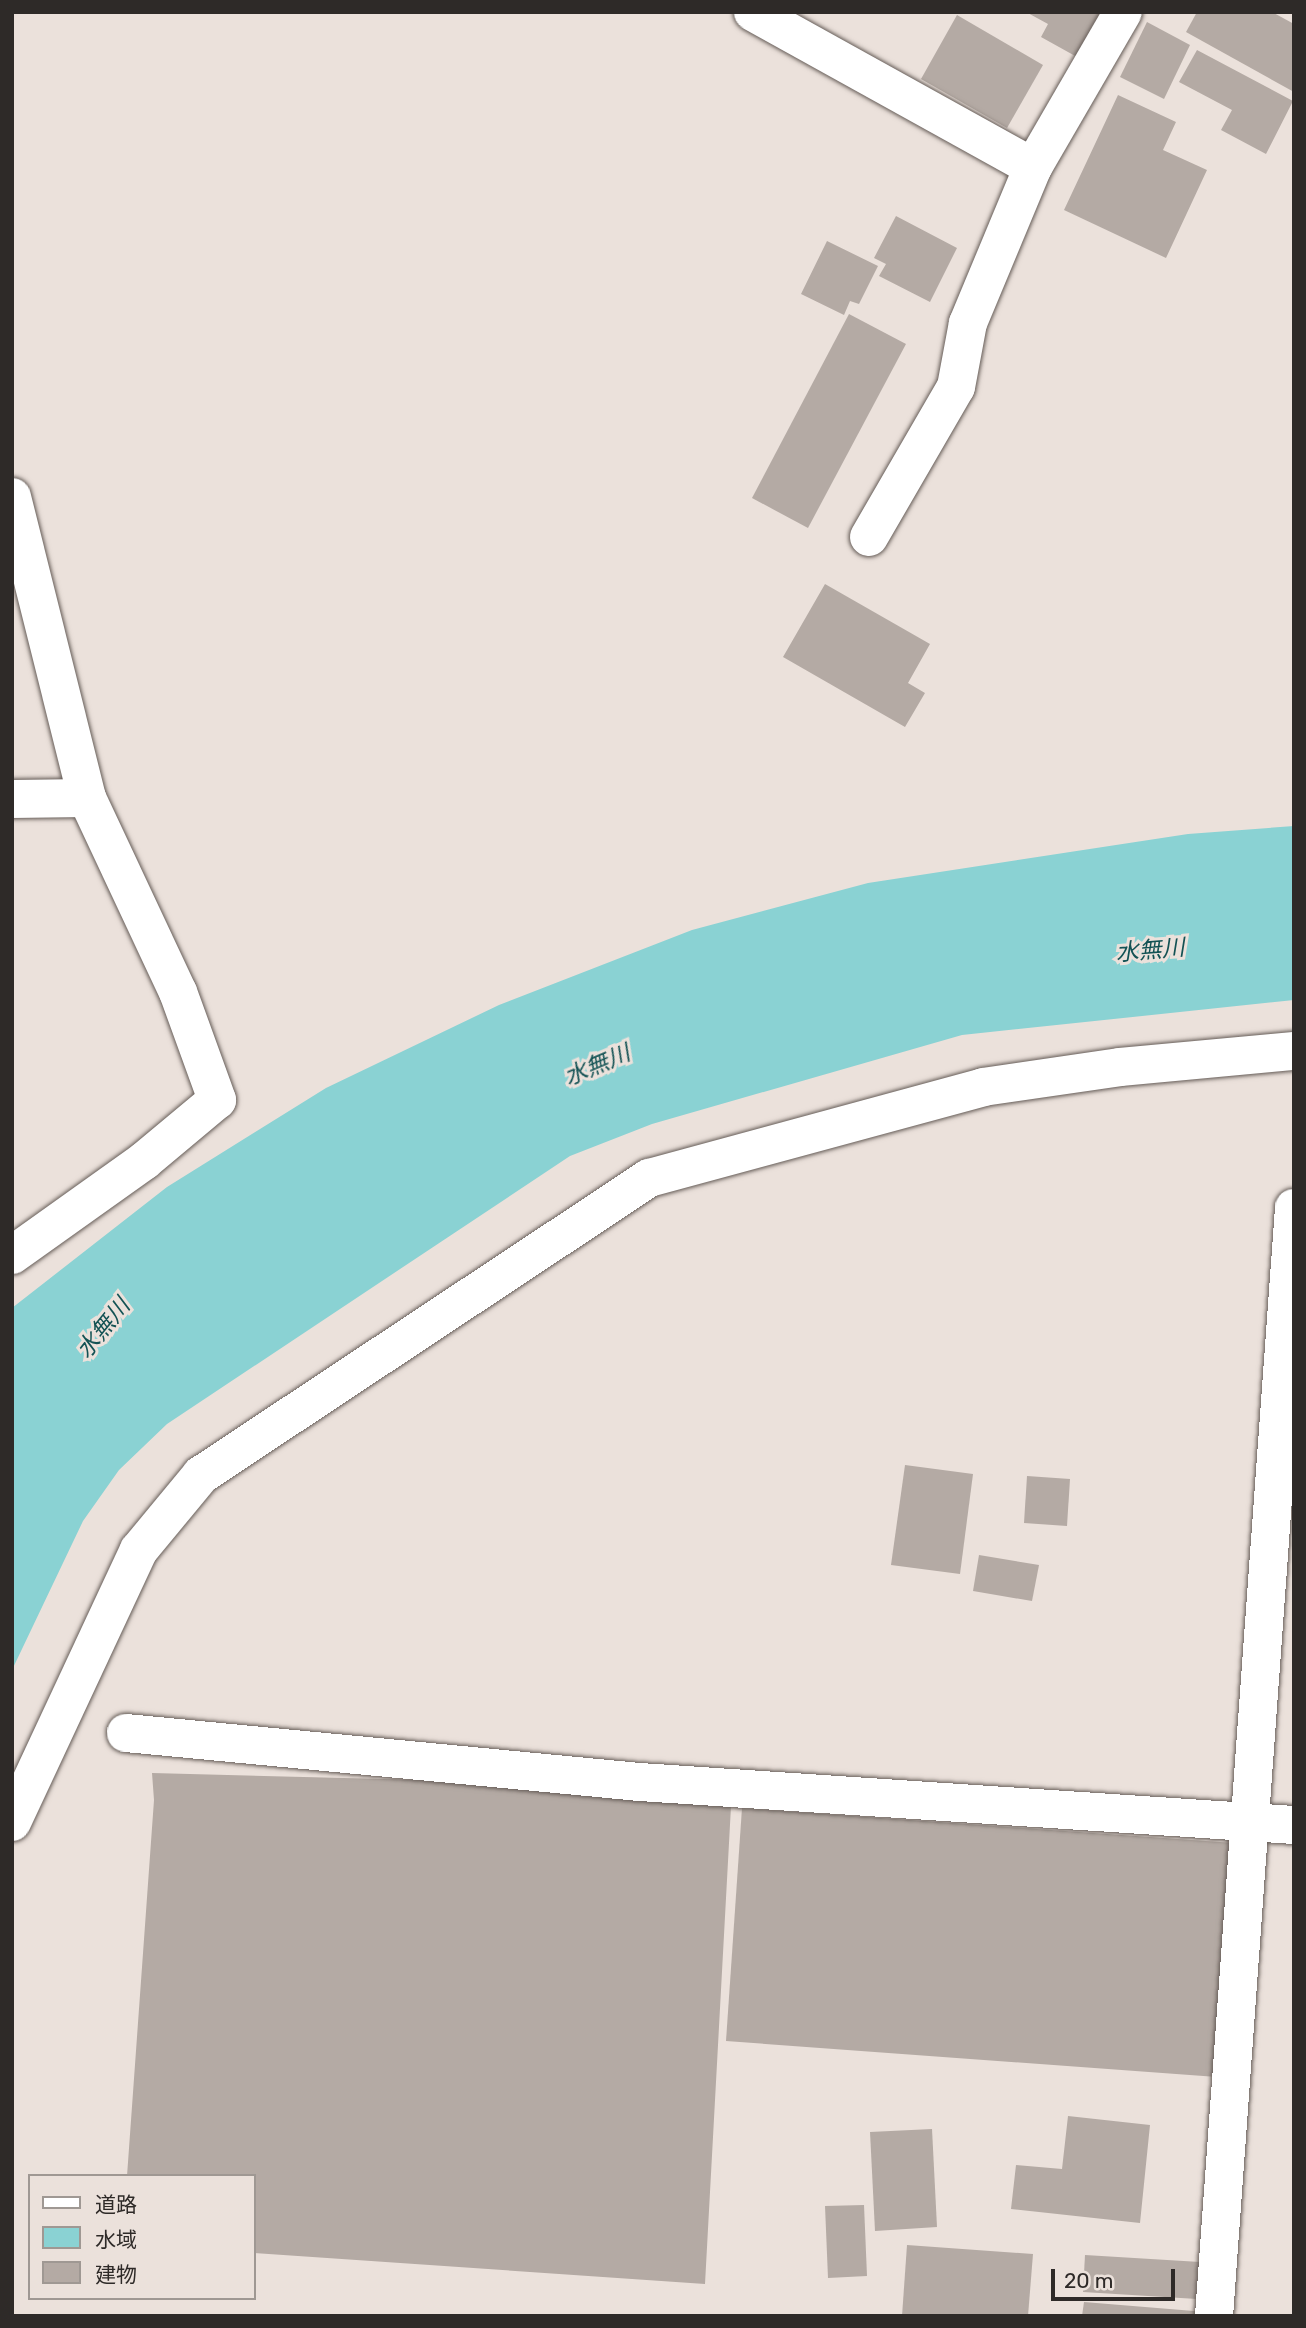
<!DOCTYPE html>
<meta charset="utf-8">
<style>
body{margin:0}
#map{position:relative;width:1306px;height:2328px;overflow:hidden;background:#ebe1db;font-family:Rubik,"Noto Sans JP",sans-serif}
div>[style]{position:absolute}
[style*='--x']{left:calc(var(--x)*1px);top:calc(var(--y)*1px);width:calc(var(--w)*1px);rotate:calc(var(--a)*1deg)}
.water>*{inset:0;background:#8ad2d3}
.building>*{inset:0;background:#b4aaa4}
.roads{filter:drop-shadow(0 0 2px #655c57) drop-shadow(0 0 2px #655c57)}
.minor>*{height:38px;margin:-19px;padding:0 19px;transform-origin:19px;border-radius:19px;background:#fff}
span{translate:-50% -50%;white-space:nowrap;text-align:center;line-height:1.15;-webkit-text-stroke:6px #ebe1db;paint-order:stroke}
.water-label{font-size:23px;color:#135254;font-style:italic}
.frame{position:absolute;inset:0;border:14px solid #2e2a28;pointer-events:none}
.legend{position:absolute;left:28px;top:2174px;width:228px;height:126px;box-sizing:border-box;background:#ebe1db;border:2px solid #9f9893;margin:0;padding:9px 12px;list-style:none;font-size:21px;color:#2e2a28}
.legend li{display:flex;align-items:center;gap:14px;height:35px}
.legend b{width:35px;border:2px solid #9f9893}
.scale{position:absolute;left:1051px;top:2269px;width:124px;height:32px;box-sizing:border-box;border:4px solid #2e2a28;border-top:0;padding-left:9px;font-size:21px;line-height:24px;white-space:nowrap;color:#2e2a28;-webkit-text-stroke:5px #ebe1db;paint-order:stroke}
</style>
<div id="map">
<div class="water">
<div style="clip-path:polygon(1294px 826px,1294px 1000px,962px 1035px,652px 1124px,570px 1156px,167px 1424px,119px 1470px,83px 1521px,12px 1670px,12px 1308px,167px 1187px,326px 1088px,499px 1005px,692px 930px,868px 883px,1188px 834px)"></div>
</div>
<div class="building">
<div style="clip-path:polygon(1026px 12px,1101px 12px,1077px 57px,1041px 37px,1048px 24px)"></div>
<div style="clip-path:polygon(1197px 12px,1272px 12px,1294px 24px,1294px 92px,1186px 32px)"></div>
<div style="clip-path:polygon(957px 15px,1043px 65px,1007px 128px,921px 79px)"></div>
<div style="clip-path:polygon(1147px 22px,1190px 45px,1164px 99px,1120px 77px)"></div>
<div style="clip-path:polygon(1197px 50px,1293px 101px,1266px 154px,1221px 130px,1232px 110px,1179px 82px)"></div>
<div style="clip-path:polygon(1118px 95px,1176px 122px,1163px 150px,1207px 170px,1166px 258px,1064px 210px)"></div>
<div style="clip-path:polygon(896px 216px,957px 248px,930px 302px,879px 276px,886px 264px,874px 258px)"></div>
<div style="clip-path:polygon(827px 241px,878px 266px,859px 304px,850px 301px,844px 315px,801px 294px)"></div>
<div style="clip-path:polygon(849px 314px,906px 344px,808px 528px,752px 498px)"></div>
<div style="clip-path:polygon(825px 584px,930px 644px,908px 683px,925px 693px,905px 727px,783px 657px)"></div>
<div style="clip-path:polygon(905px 1465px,973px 1474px,960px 1574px,891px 1565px)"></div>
<div style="clip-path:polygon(1027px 1476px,1070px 1479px,1067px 1526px,1024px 1523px)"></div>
<div style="clip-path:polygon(979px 1555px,1039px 1565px,1032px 1601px,973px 1591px)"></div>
<div style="clip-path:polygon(152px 1773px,732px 1788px,705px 2284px,254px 2253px,254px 2176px,127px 2176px,154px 1800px)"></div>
<div style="clip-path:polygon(742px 1808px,1234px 1843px,1217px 2077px,726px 2041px)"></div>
<div style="clip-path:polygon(1068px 2116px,1150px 2125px,1140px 2223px,1011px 2209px,1016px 2165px,1062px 2169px)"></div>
<div style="clip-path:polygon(932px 2129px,937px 2227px,875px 2231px,870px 2132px)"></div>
<div style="clip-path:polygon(864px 2205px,867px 2276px,828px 2278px,825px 2206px)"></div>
<div style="clip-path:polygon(907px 2245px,1033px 2254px,1028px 2316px,902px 2316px)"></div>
<div style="clip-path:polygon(1085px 2255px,1200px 2262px,1197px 2299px,1083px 2292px)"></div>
<div style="clip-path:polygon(1084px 2302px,1206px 2312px,1205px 2316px,1082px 2316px)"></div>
</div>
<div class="roads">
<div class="minor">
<div style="--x:753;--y:12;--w:320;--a:29"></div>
<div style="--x:12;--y:497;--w:310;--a:76"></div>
<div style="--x:87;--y:798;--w:214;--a:64.9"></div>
<div style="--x:178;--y:992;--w:115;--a:70.1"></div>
<div style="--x:217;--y:1100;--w:95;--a:140.1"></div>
<div style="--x:144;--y:1161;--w:162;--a:144.5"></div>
<div style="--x:869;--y:537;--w:173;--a:-59.9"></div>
<div style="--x:956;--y:387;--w:65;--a:-79.4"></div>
<div style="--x:968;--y:323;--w:169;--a:-67.4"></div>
<div style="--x:1033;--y:167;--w:179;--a:-59.9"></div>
<div style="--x:12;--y:799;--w:75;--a:-0.8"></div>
<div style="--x:126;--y:1733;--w:516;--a:5.45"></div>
<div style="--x:640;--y:1782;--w:655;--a:3.76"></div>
<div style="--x:12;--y:1822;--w:300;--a:-65"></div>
<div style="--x:139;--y:1550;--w:97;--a:-50.4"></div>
<div style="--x:201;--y:1475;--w:538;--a:-33.54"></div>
<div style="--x:649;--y:1178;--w:346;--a:-15.2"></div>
<div style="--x:983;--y:1087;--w:138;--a:-8.3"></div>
<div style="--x:1120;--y:1067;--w:175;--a:-5.3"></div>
<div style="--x:1214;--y:2316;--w:1111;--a:-85.87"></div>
</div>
</div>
<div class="water-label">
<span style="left:1150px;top:950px;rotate:-5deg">水無川</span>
<span style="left:597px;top:1065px;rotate:-23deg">水無川</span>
<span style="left:103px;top:1328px;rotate:-51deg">水無川</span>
</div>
<div class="frame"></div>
<ul class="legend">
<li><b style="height:9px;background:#fff"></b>道路</li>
<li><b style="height:19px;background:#8ad2d3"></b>水域</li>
<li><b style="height:19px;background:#b4aaa4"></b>建物</li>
</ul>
<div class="scale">20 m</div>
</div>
